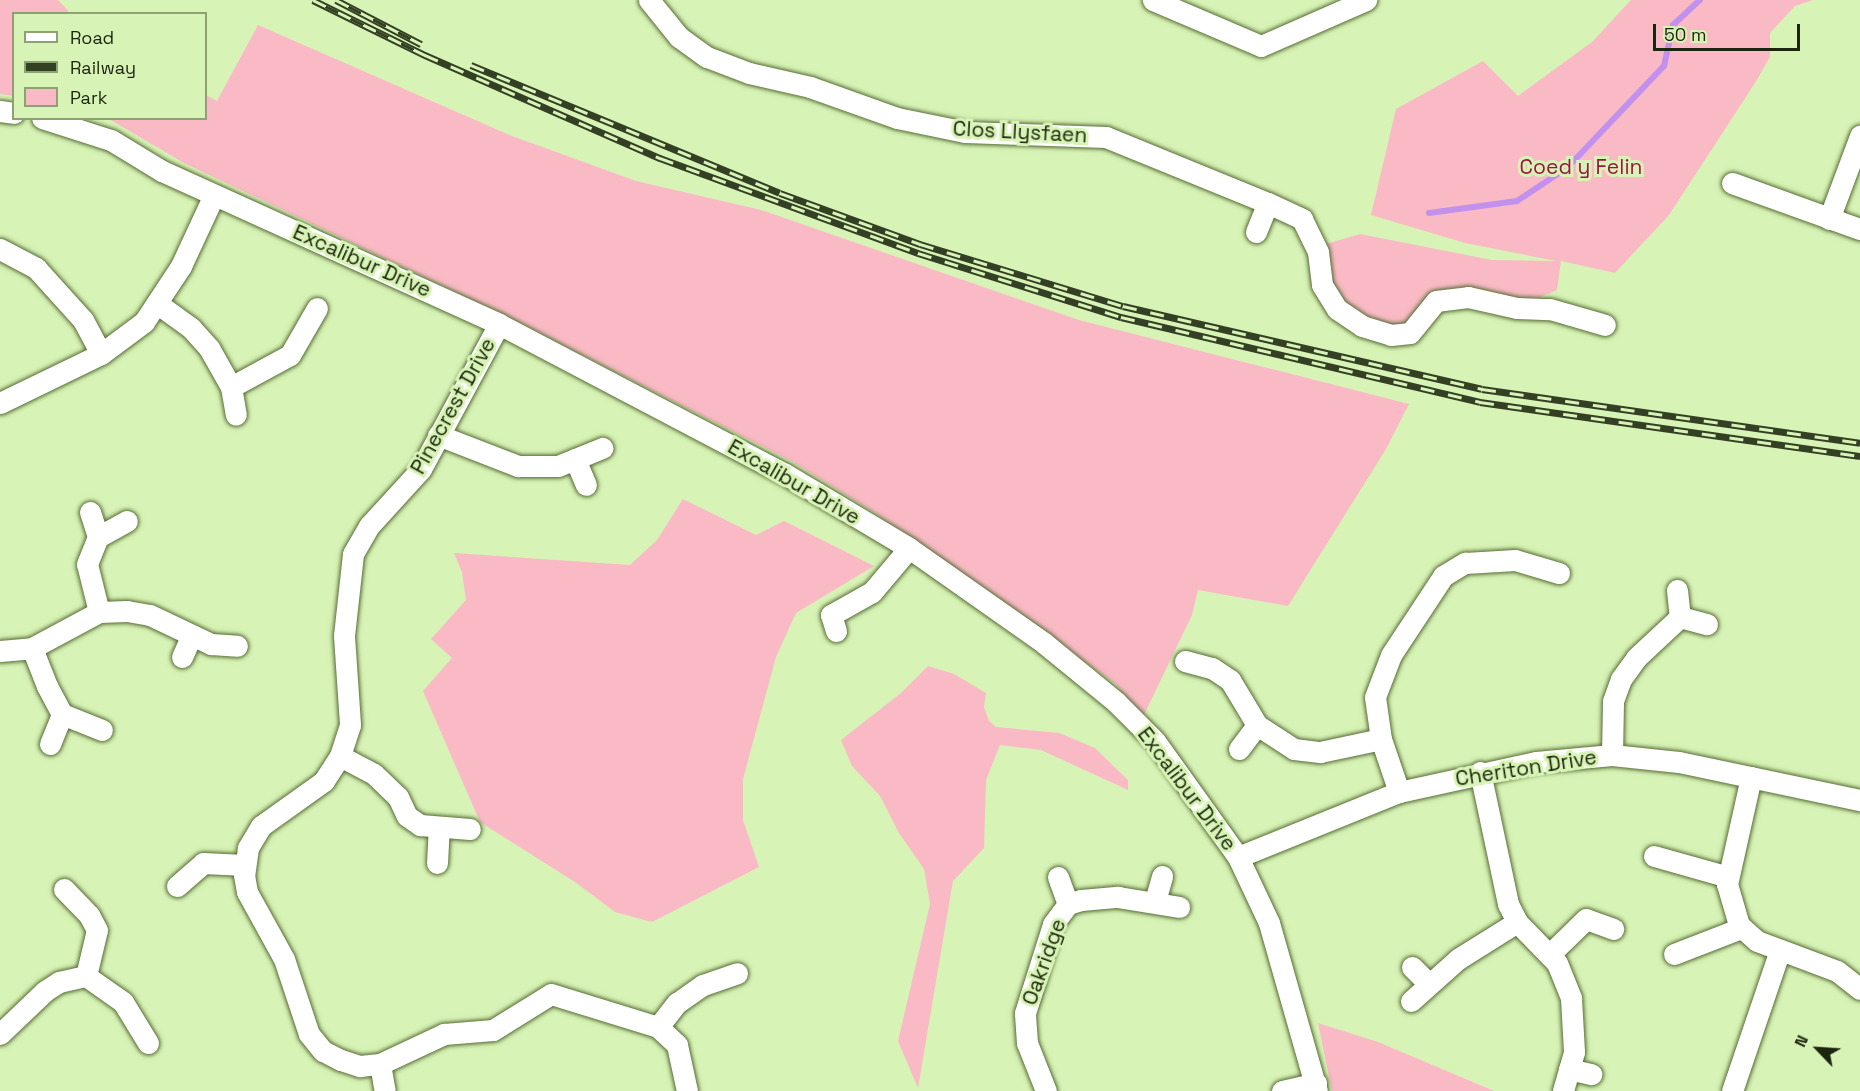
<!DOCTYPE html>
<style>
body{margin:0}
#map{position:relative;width:1860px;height:1091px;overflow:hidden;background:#d8f3b6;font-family:"Space Grotesk",sans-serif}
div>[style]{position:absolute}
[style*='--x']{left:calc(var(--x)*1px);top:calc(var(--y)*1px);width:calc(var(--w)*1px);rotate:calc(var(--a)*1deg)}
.green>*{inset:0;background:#fabac5}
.stream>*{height:6px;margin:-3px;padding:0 3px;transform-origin:3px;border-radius:3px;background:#c291ee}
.roads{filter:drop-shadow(0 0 2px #556c34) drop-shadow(0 0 2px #556c34)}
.minor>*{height:21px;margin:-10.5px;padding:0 10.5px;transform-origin:10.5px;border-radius:10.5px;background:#fff}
.rail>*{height:7px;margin-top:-3.5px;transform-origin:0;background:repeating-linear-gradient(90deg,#d8f3b6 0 14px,#344024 0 28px);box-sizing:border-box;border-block:2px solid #344024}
span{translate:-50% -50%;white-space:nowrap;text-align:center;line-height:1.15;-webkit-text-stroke:6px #d8f3b6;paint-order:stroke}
.street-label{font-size:21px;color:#1c260e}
.park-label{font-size:21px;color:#9c1345}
.legend{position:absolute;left:12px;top:12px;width:195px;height:108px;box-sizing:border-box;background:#d8f3b6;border:2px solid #8da173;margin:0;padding:8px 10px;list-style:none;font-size:18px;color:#1c260e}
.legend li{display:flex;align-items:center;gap:12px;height:30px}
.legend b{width:30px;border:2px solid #8da173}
.north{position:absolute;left:1788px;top:1019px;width:60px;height:60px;-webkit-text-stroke:4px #d8f3b6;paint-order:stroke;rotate:295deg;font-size:16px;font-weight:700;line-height:24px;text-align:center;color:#1c260e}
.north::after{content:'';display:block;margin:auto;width:21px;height:27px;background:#1c260e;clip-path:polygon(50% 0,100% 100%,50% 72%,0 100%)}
.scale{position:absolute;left:1653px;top:24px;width:147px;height:27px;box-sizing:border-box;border:3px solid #1c260e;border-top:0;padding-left:8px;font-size:18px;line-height:21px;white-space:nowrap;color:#1c260e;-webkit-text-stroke:4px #d8f3b6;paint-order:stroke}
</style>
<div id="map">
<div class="green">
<div style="clip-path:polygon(0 0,58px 0,70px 13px,14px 14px,13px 96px,0 94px)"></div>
<div style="clip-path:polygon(1631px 0,1813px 0,1795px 6px,1770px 33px,1770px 57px,1755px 83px,1669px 215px,1615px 273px,1561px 261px,1557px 290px,1529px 302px,1436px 301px,1410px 333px,1362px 326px,1333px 286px,1326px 244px,1360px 234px,1492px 260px,1556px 261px,1465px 243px,1371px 215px,1396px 109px,1483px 61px,1518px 96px,1592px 42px)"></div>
<div style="clip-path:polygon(258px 25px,512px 136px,636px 181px,761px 210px,1079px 320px,1409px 404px,1386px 449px,1288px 606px,1198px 590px,1192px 615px,1142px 719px,1116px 684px,875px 513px,793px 462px,504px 315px,184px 163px,109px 119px,206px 118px,206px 95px,217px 101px)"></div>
<div style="clip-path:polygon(683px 499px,756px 535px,784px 521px,874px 566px,796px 613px,776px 657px,743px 779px,743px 820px,759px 867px,652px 922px,615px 912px,575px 882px,480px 822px,423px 691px,452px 658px,431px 639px,466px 600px,462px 572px,454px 553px,630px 565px,657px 540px)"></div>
<div style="clip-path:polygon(928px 666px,954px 674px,986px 693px,984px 707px,989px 721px,996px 727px,1059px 733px,1095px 748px,1128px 780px,1128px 790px,1041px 750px,1000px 745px,986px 780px,984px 848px,953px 881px,918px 1088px,898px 1041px,930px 904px,924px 869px,899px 833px,880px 796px,852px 766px,841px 740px,901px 693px)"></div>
<div style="clip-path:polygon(1318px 1023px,1378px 1042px,1494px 1091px,1332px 1091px)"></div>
</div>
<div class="stream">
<div style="--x:1429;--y:213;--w:89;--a:-7.8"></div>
<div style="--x:1517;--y:201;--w:61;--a:-33.7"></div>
<div style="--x:1568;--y:167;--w:139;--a:-46.5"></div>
<div style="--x:1664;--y:66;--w:42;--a:-77.6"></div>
<div style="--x:1673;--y:25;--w:37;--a:-43"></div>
</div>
<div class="roads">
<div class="minor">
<div style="--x:649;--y:0;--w:48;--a:51"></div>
<div style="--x:679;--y:37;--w:34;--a:36"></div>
<div style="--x:707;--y:57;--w:45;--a:20.9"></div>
<div style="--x:749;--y:73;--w:63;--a:12.9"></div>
<div style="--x:810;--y:87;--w:92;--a:19.6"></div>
<div style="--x:897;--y:118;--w:69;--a:11.6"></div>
<div style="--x:965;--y:132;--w:141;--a:2"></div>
<div style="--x:1106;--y:137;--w:175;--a:22.2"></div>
<div style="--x:1268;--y:203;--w:38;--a:25"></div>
<div style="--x:1302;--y:219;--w:37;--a:64"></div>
<div style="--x:1318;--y:252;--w:33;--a:83"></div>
<div style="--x:1322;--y:285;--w:28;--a:58"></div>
<div style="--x:1337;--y:309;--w:30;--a:34"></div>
<div style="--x:1362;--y:326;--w:30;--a:17"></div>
<div style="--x:1391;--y:335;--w:19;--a:-6"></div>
<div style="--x:1410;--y:333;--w:41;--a:-50.9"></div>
<div style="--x:1436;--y:301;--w:32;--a:-7"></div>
<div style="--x:1468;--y:297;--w:50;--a:12.7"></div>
<div style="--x:1517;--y:308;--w:33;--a:2"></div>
<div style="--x:1550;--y:309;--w:57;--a:16.2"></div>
<div style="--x:1153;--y:0;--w:117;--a:23.1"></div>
<div style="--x:1261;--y:46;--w:115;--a:-23.7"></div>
<div style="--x:0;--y:111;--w:14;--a:8"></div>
<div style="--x:42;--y:118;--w:72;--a:17.7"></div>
<div style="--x:111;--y:140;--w:60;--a:31.3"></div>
<div style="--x:162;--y:171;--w:370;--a:24.4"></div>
<div style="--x:499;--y:324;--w:323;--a:27.7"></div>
<div style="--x:785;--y:474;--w:144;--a:30.8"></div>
<div style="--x:909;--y:548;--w:165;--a:35.1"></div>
<div style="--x:1044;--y:643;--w:93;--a:39.3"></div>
<div style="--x:1116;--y:702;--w:55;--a:45"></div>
<div style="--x:1155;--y:741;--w:143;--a:54.4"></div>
<div style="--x:1238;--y:857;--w:73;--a:64.8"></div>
<div style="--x:1269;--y:923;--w:175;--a:74.1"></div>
<div style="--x:1732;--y:183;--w:136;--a:19.8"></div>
<div style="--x:1829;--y:219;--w:89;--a:-69.5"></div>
<div style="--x:1256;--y:232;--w:31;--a:-68"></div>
<div style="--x:0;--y:249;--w:41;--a:27.8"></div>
<div style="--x:36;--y:268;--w:70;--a:47.9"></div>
<div style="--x:83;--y:320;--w:38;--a:62"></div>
<div style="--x:158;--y:304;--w:41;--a:36"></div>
<div style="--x:191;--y:328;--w:27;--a:48"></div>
<div style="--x:209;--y:348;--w:45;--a:60.6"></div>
<div style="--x:231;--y:387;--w:28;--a:80"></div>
<div style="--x:499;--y:324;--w:165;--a:118.3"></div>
<div style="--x:421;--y:469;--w:77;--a:132.4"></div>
<div style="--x:369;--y:526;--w:32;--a:120"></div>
<div style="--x:353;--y:554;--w:82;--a:96.3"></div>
<div style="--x:344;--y:636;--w:89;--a:86.1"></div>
<div style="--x:350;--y:725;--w:33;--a:108"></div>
<div style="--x:340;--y:756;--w:30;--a:123"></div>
<div style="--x:324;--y:781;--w:77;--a:144.5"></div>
<div style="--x:261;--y:826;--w:26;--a:121"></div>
<div style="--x:248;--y:848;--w:27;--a:98"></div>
<div style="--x:244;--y:875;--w:17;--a:80"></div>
<div style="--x:247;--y:892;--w:77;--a:61.1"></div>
<div style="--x:284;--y:959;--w:79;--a:71.6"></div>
<div style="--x:309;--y:1034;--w:22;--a:51"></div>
<div style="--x:323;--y:1051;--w:20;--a:27"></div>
<div style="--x:341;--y:1060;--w:20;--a:18"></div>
<div style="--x:360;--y:1066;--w:20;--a:-6"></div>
<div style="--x:380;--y:1064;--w:71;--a:-25.1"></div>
<div style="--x:444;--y:1034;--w:49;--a:-4.7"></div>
<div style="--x:493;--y:1030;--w:68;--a:-31.8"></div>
<div style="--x:551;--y:994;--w:112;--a:17.1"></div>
<div style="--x:658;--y:1027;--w:26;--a:43"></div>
<div style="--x:677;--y:1045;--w:47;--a:77.7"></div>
<div style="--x:231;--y:387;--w:67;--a:-28.5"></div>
<div style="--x:290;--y:355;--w:54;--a:-60.1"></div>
<div style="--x:0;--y:403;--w:112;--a:-25.9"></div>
<div style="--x:101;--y:354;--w:54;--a:-36.7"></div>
<div style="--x:144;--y:322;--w:67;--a:-56.5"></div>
<div style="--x:181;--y:266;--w:78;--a:-65.1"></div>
<div style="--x:438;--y:435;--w:86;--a:21.2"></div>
<div style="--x:518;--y:466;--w:40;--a:0"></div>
<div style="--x:558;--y:466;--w:48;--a:-22.2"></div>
<div style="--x:575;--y:459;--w:28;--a:67"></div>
<div style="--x:90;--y:512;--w:26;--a:72"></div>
<div style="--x:1677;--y:590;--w:27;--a:84"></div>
<div style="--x:1680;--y:617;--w:28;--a:15"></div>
<div style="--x:99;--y:612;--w:49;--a:-104"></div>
<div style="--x:87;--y:564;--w:29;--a:-68"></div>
<div style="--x:98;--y:537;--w:33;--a:-29"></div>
<div style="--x:836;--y:631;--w:17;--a:-107"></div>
<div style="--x:831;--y:615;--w:47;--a:-29.3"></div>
<div style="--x:872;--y:592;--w:57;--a:-49.9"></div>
<div style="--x:32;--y:648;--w:41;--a:68.5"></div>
<div style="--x:47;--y:686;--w:32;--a:62"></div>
<div style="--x:62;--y:714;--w:43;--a:21.8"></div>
<div style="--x:0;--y:651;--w:32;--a:-5"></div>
<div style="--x:32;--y:648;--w:76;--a:-28.2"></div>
<div style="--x:99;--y:612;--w:28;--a:-2"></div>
<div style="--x:127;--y:611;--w:23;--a:10"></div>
<div style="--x:150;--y:615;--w:68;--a:25.4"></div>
<div style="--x:211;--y:644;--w:26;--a:4"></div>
<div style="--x:182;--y:657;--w:24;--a:-66"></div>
<div style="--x:1185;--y:661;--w:28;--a:15"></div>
<div style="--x:1212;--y:668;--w:22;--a:34"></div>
<div style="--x:1230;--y:680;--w:52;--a:59"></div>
<div style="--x:1257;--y:725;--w:44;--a:33"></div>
<div style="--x:1294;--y:749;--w:26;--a:7"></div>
<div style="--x:1320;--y:752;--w:62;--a:-12"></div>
<div style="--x:50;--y:744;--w:32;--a:-68"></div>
<div style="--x:1239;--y:749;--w:30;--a:-53"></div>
<div style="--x:1612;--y:755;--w:54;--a:-88.9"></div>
<div style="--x:1613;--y:701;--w:23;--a:-70"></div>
<div style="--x:1621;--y:679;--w:26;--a:-54"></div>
<div style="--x:1636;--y:658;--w:60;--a:-43"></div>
<div style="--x:340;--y:756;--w:38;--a:28"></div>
<div style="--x:374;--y:774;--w:33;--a:44"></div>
<div style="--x:398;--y:797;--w:21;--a:65"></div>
<div style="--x:407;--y:816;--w:16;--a:35"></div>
<div style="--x:420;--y:825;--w:50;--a:4.6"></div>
<div style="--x:1480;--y:772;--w:135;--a:78"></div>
<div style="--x:1508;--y:904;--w:20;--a:63"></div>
<div style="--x:1517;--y:922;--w:57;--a:45.7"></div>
<div style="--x:1557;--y:963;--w:38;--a:68"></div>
<div style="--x:1571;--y:998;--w:54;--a:86.8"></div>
<div style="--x:1574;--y:1052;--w:41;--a:105.8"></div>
<div style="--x:1751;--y:777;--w:110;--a:102.6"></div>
<div style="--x:1727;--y:884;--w:43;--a:73.7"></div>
<div style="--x:1739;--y:925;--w:24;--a:42"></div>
<div style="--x:1757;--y:941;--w:85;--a:20.6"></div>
<div style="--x:1837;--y:971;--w:29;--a:38"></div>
<div style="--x:1399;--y:792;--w:56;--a:-108.8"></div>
<div style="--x:1381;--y:739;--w:42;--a:-98.1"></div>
<div style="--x:1375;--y:697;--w:45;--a:-69.1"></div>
<div style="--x:1391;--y:655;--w:95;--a:-56.6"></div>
<div style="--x:1443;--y:576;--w:26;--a:-31"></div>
<div style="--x:1465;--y:563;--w:50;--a:-3.4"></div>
<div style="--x:1515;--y:560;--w:46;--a:16.5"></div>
<div style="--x:1654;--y:856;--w:77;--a:15.8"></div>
<div style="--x:1238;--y:857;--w:174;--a:-22"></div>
<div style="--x:1399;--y:792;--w:140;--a:-12.4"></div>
<div style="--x:1536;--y:762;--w:76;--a:-5.3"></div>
<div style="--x:1612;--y:755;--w:67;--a:6"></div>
<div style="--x:1679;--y:762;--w:185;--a:11.9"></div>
<div style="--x:437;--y:863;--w:36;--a:-87"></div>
<div style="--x:1058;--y:877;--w:29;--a:70"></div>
<div style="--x:177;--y:886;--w:35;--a:-41"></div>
<div style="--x:203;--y:863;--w:42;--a:2.7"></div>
<div style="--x:1155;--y:901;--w:26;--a:-74"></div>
<div style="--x:1550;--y:954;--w:50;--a:-44.2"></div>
<div style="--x:1586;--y:919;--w:29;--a:20"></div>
<div style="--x:1674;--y:954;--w:72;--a:-21.2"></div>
<div style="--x:1412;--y:967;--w:24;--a:45"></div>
<div style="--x:86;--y:976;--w:45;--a:35.1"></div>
<div style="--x:123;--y:1002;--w:48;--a:58.6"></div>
<div style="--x:1411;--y:1001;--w:63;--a:-41.8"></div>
<div style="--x:1458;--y:959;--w:70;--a:-32.1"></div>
<div style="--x:658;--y:1027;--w:31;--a:-52"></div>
<div style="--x:677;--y:1003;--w:32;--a:-35"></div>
<div style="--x:703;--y:985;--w:36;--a:-19"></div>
<div style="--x:0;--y:1034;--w:62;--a:-43.7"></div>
<div style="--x:45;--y:991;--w:17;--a:-33"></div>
<div style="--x:59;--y:982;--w:28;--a:-13"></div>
<div style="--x:86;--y:976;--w:47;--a:-76.6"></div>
<div style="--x:97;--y:930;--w:17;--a:-118"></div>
<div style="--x:89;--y:915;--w:36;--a:-134"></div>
<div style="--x:380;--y:1064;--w:27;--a:80"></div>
<div style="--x:1569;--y:1069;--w:23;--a:13"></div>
<div style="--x:1046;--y:1091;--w:52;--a:-111.6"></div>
<div style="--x:1027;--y:1043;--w:30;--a:-94"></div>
<div style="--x:1025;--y:1013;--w:93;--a:-72.5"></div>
<div style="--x:1053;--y:924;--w:25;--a:-53"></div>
<div style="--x:1068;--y:904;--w:14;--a:-17"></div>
<div style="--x:1081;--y:900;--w:37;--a:-5"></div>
<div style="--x:1118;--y:897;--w:62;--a:9.3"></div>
<div style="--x:1282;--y:1091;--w:35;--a:-13"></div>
<div style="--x:1732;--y:1091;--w:149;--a:-71.2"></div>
</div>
</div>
<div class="rail">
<div style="--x:313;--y:0;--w:125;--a:26.2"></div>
<div style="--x:425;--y:55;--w:257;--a:23.7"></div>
<div style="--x:660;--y:158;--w:275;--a:20.2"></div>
<div style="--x:918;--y:253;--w:213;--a:17.5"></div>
<div style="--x:1121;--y:317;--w:369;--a:13.3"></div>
<div style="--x:1480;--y:402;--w:384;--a:8.1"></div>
<div style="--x:336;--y:0;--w:96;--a:27.4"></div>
<div style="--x:471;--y:65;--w:334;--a:22.5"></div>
<div style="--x:780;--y:193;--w:149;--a:20"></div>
<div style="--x:920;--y:244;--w:212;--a:17"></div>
<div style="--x:1123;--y:306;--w:368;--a:13"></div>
<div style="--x:1482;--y:389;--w:382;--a:8.1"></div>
</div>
<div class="street-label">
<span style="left:1020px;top:132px;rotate:3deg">Clos Llysfaen</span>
<span style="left:362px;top:261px;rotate:24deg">Excalibur Drive</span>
<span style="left:453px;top:406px;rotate:-61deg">Pinecrest Drive</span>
<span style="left:794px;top:482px;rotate:30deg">Excalibur Drive</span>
<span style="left:1526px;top:768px;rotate:-9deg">Cheriton Drive</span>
<span style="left:1187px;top:789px;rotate:53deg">Excalibur Drive</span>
<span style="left:1044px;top:962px;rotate:-70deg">Oakridge</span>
</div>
<div class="park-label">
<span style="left:1581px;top:167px">Coed y Felin</span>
</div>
<ul class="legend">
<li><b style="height:8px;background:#fff"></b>Road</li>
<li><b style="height:8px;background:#344024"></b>Railway</li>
<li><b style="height:16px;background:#fabac5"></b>Park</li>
</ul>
<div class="north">N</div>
<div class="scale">50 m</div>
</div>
